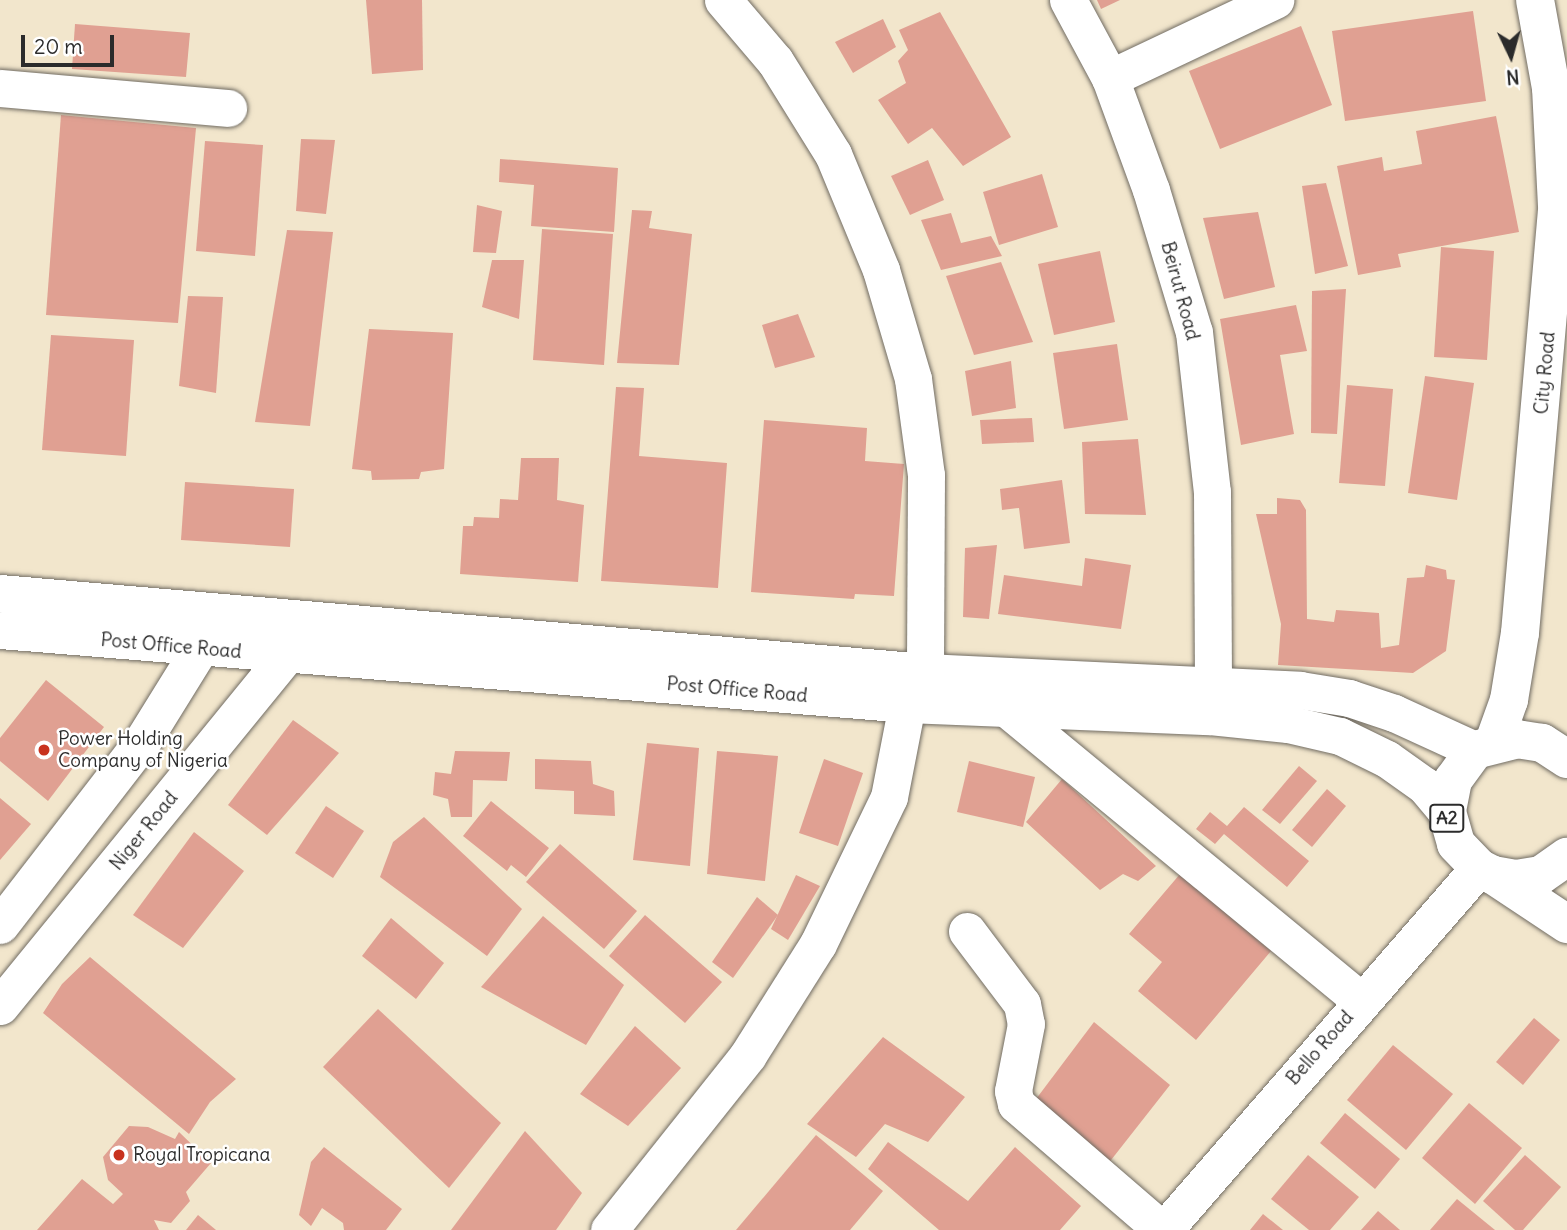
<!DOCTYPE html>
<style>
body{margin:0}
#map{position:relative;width:1567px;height:1230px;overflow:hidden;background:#f2e6cc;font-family:Delius,sans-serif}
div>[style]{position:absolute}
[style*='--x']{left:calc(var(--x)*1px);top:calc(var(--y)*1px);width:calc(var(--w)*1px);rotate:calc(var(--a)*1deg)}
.building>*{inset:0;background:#e0a092}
.roads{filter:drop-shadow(0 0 2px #716c63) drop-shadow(0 0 2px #716c63)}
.minor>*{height:37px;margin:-18.5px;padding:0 18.5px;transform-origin:18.5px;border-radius:18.5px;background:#fff}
.highway>*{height:38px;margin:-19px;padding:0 19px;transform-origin:19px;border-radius:19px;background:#fff}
.dots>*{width:19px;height:19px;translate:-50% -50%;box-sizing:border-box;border:4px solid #fff;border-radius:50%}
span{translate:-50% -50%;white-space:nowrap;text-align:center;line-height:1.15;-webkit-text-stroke:5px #fff;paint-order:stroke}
.shield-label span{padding:2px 5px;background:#fff;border:2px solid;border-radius:5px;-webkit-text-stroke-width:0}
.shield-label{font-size:18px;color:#2b2b2b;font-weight:700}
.street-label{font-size:19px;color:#2b2b2b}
.poi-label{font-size:19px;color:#2b2b2b}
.left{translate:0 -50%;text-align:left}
.north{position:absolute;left:1476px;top:21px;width:70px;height:70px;-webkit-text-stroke:5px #fff;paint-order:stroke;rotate:175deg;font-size:19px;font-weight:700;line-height:28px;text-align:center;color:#2b2b2b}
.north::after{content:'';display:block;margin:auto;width:24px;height:32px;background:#2b2b2b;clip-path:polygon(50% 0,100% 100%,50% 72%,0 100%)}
.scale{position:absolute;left:21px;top:35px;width:93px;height:32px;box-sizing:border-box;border:4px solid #2b2b2b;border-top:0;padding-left:9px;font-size:21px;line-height:24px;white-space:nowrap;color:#2b2b2b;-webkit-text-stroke:5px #fff;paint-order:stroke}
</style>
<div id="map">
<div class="building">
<div style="clip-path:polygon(366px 0,422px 0,423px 70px,372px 74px)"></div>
<div style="clip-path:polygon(1097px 0,1120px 0,1101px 9px)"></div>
<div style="clip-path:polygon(1473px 11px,1486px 101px,1345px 121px,1332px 31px)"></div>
<div style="clip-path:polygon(940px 12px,1011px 137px,963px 166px,932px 128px,908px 144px,878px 100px,906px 83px,898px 61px,908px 50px,899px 30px)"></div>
<div style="clip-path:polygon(883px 19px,896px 47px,853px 73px,835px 42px)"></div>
<div style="clip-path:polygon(75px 24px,190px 33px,186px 77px,72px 69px)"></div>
<div style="clip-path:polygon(1301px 26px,1332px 105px,1220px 149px,1189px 71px)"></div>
<div style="clip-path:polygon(61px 115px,196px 128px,178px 323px,46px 315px)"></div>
<div style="clip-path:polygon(1496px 116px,1519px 232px,1398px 254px,1401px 267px,1358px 275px,1337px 166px,1382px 157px,1384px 171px,1422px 164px,1416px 131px)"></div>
<div style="clip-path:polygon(301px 139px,335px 140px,326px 214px,296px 211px)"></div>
<div style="clip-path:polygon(205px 141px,263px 145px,255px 256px,196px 251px)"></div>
<div style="clip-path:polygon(500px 159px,618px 168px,614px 232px,531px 226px,534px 185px,499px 182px)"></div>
<div style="clip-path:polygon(928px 160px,944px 200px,910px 215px,891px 176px)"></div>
<div style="clip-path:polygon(1042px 174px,1058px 227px,999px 245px,983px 192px)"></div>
<div style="clip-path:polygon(1326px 183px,1348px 266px,1315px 274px,1302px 186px)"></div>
<div style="clip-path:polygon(477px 205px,502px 211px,496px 253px,473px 252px)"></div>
<div style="clip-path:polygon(632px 210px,652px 211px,649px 228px,692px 234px,679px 365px,617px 363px)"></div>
<div style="clip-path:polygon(1258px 212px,1275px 287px,1224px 299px,1203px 218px)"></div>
<div style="clip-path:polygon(951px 213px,961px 243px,991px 236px,1002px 256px,941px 270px,921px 220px)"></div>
<div style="clip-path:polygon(542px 229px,613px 234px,604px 365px,533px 360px)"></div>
<div style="clip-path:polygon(287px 230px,333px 232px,310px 426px,255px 422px)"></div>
<div style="clip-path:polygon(1441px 247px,1494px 251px,1487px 360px,1434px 357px)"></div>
<div style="clip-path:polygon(1100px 251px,1115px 322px,1054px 335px,1038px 264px)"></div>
<div style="clip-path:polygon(492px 260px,524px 260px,519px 319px,482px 307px)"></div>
<div style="clip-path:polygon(1001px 262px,1033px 342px,974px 355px,946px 276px)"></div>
<div style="clip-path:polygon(1346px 289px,1337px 434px,1311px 433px,1312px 291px)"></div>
<div style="clip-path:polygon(188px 296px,223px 297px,216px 393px,179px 386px)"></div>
<div style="clip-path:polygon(1296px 305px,1307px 351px,1280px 355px,1294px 434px,1241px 445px,1220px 319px)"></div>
<div style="clip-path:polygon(798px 314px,815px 357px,775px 368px,762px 325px)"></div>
<div style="clip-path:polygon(369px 329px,453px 333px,444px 469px,421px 472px,419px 479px,372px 480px,371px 471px,352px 469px)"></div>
<div style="clip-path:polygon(51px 335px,134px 340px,126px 456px,42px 450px)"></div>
<div style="clip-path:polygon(1117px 344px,1128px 420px,1064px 429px,1053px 353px)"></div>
<div style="clip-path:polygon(1011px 361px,1016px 408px,972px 416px,965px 371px)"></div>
<div style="clip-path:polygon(1425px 376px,1474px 383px,1457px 500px,1408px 493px)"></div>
<div style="clip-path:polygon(1347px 385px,1393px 389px,1385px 486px,1339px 483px)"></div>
<div style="clip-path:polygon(616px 387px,644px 388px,639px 456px,727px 463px,718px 588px,601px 581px)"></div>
<div style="clip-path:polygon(1032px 418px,1034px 442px,982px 444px,980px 420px)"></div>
<div style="clip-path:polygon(764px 420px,867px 428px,865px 461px,904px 464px,894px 596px,855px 594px,854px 599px,751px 592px)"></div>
<div style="clip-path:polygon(1138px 439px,1146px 515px,1085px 514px,1082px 442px)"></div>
<div style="clip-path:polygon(521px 458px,559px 458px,557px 500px,584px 505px,578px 582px,460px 574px,463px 526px,473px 526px,474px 517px,499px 518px,500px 499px,518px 500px)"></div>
<div style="clip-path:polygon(1062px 480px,1070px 543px,1024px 549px,1019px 508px,1002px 510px,1000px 489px)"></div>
<div style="clip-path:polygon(185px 482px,294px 489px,290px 547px,181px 540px)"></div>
<div style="clip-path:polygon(1277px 498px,1300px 500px,1306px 510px,1307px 619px,1334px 622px,1336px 610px,1379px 613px,1381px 648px,1399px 645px,1407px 578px,1424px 577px,1426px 565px,1446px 570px,1447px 579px,1455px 580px,1446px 651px,1413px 673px,1278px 665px,1281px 624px,1256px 514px,1277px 514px)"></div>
<div style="clip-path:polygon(997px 545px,989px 619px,963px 617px,965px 548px)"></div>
<div style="clip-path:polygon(1085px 558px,1131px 565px,1121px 629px,998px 614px,1004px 575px,1082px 586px)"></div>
<div style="clip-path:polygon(46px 680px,104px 727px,48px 801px,0 761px,0 738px)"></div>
<div style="clip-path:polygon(293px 720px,339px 753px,267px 835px,228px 805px)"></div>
<div style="clip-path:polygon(647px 743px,699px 748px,690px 866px,633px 860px)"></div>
<div style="clip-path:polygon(455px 751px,510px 752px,507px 781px,473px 780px,472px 817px,451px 817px,448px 799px,433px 795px,435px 772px,451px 774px)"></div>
<div style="clip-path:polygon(717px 751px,778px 756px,765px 881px,707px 874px)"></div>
<div style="clip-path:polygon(535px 759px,591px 761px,593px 784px,614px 791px,615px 816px,574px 814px,574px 791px,535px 789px)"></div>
<div style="clip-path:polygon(824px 759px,863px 773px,838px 846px,799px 833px)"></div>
<div style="clip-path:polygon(969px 761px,1035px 777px,1023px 827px,957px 812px)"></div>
<div style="clip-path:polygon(1299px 766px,1317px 781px,1280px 824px,1262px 810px)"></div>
<div style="clip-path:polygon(1062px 779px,1156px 866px,1138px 881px,1123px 874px,1100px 890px,1026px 822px)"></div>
<div style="clip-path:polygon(1327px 789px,1346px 806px,1312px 847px,1292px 830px)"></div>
<div style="clip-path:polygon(0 798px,31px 824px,0 860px)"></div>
<div style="clip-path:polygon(491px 801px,549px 848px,526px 877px,511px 865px,507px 871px,463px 836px)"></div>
<div style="clip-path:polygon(326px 806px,364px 831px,333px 878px,295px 853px)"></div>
<div style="clip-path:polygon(1244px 807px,1309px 861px,1287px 887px,1224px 834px,1215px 844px,1196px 829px,1210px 812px,1227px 826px)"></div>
<div style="clip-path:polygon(424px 817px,522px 909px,487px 956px,380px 877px,393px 842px)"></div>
<div style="clip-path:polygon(194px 832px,244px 871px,183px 948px,133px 915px)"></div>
<div style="clip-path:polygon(560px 844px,637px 911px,604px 949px,526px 882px)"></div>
<div style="clip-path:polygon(1180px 874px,1271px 951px,1196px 1040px,1138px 991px,1162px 962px,1129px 934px)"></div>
<div style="clip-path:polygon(796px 875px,820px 886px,788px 940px,771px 929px)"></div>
<div style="clip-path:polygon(757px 897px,778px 915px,733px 978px,712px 962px)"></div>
<div style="clip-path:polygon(645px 915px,722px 982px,685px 1023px,609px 956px)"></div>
<div style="clip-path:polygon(543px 916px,624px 985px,586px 1045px,481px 987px)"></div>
<div style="clip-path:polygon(391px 918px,444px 963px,416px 999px,362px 956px)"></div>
<div style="clip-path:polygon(90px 957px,236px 1079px,210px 1102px,189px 1134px,43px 1013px,62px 984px)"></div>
<div style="clip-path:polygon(378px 1009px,501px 1123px,449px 1188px,323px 1067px)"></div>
<div style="clip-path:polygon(1534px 1018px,1560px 1040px,1523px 1085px,1496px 1062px)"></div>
<div style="clip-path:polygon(1094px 1022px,1170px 1085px,1104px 1169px,1027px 1111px)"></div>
<div style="clip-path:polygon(635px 1026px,681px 1068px,628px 1126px,580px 1094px)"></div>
<div style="clip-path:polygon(883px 1037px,965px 1097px,928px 1142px,885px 1124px,856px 1157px,807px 1124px)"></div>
<div style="clip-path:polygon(1393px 1045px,1453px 1094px,1406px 1150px,1347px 1100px)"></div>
<div style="clip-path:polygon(1469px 1103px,1522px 1148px,1475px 1204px,1422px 1158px)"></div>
<div style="clip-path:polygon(1345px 1113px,1400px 1159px,1375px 1189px,1320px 1143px)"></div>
<div style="clip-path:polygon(129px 1126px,148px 1127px,175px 1139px,179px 1132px,211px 1163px,186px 1192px,190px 1201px,171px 1223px,154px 1220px,159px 1230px,37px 1230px,82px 1179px,113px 1204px,123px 1194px,108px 1180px,103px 1157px)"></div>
<div style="clip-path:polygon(525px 1131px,582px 1193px,556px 1230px,451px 1230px)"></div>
<div style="clip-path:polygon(816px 1135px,883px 1191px,850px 1230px,736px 1230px)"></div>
<div style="clip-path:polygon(888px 1142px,968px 1201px,1015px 1147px,1081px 1206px,1060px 1230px,939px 1230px,868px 1169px)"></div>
<div style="clip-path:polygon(324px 1147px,402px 1209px,386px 1230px,344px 1230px,343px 1223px,322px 1208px,311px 1226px,299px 1215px,311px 1162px)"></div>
<div style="clip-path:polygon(1308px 1155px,1359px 1197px,1330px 1230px,1309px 1230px,1271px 1199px)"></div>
<div style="clip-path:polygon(1525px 1155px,1561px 1187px,1523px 1230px,1515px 1230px,1483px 1201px)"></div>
<div style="clip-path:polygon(1457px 1199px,1495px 1230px,1430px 1230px)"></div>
<div style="clip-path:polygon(1378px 1211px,1400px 1230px,1361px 1230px)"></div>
<div style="clip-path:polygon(1263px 1214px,1283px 1230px,1250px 1230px)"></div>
<div style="clip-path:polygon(198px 1215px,216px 1230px,186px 1230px)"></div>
</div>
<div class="roads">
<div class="minor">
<div style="--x:723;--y:0;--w:80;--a:49.6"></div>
<div style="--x:775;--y:61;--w:110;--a:58.1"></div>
<div style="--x:833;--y:154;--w:126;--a:67.5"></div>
<div style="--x:881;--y:270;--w:114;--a:73.6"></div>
<div style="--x:913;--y:379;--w:97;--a:82.3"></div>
<div style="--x:926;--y:475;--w:197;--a:90.3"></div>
<div style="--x:1068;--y:0;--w:89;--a:61.7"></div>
<div style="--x:1110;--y:78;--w:119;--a:69.9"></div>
<div style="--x:1151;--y:190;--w:148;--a:73.2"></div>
<div style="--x:1194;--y:332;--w:161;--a:83.6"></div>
<div style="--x:1212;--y:492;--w:193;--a:89.7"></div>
<div style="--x:1110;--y:78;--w:183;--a:-25.3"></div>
<div style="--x:0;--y:88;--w:229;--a:5"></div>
<div style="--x:0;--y:593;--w:928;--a:4.88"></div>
<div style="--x:925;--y:672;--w:375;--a:2.7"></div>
<div style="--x:1300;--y:690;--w:50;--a:9.3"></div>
<div style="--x:1349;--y:698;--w:47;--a:18.4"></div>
<div style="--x:1394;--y:713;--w:89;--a:24.6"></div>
<div style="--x:0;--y:630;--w:910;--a:4.66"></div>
<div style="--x:907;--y:704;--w:303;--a:2.3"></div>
<div style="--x:1210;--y:716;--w:78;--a:5.9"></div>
<div style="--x:1288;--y:724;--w:53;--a:13"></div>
<div style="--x:1340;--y:736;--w:52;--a:26.1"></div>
<div style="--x:1387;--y:759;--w:47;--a:35.4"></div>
<div style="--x:1425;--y:786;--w:34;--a:50"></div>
<div style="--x:1006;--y:708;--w:461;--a:39.5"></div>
<div style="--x:0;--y:925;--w:234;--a:-52.3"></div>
<div style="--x:143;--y:740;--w:127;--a:-58.2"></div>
<div style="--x:967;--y:931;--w:91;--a:53"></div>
<div style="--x:1022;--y:1004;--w:20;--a:79"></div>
<div style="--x:1026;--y:1024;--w:68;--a:101"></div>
<div style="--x:1013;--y:1091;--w:13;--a:77"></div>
<div style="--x:1016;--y:1104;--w:193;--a:40.8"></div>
<div style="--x:0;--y:1006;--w:471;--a:-50.8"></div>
<div style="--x:609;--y:1230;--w:223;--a:-51.5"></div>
<div style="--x:748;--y:1055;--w:131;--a:-57.8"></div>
<div style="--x:818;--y:944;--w:163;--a:-64.2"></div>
<div style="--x:889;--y:797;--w:95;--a:-79"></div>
<div style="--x:1164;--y:1230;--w:480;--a:-49"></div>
</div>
<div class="highway">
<div style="--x:1494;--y:742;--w:45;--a:-70.3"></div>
<div style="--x:1509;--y:700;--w:68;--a:-80.7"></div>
<div style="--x:1520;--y:633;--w:429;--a:-85"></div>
<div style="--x:1557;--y:206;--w:118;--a:-92.9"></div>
<div style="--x:1551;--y:88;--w:89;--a:-100.3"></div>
<div style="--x:1567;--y:759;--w:30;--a:-147"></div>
<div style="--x:1542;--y:743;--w:24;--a:-171"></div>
<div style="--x:1518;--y:739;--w:44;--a:165.7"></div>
<div style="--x:1475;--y:750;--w:37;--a:126"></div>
<div style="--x:1453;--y:780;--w:33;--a:101"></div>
<div style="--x:1447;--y:812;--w:33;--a:74"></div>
<div style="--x:1456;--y:844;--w:33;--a:46"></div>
<div style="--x:1479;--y:868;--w:16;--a:27"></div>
<div style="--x:1493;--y:875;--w:23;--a:10"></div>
<div style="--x:1516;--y:879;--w:25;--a:-9"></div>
<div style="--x:1541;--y:875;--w:32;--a:-35"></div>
<div style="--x:1493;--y:875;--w:89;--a:33.5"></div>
</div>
</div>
<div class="dots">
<div style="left:44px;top:750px;background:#c8321e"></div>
<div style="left:119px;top:1155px;background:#c8321e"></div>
</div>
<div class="shield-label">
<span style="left:1447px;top:818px">A2</span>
</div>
<div class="street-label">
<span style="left:1180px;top:291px;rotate:75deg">Beirut Road</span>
<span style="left:1545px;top:373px;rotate:-85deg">City Road</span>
<span style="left:171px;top:646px;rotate:5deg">Post Office Road</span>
<span style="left:737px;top:690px;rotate:5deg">Post Office Road</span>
<span style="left:144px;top:831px;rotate:-51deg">Niger Road</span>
<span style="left:1320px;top:1048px;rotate:-49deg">Bello Road</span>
</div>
<div class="poi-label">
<span class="left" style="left:58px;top:750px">Power Holding<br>Company of Nigeria</span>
<span class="left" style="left:133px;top:1155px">Royal Tropicana</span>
</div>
<div class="north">N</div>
<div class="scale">20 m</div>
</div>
